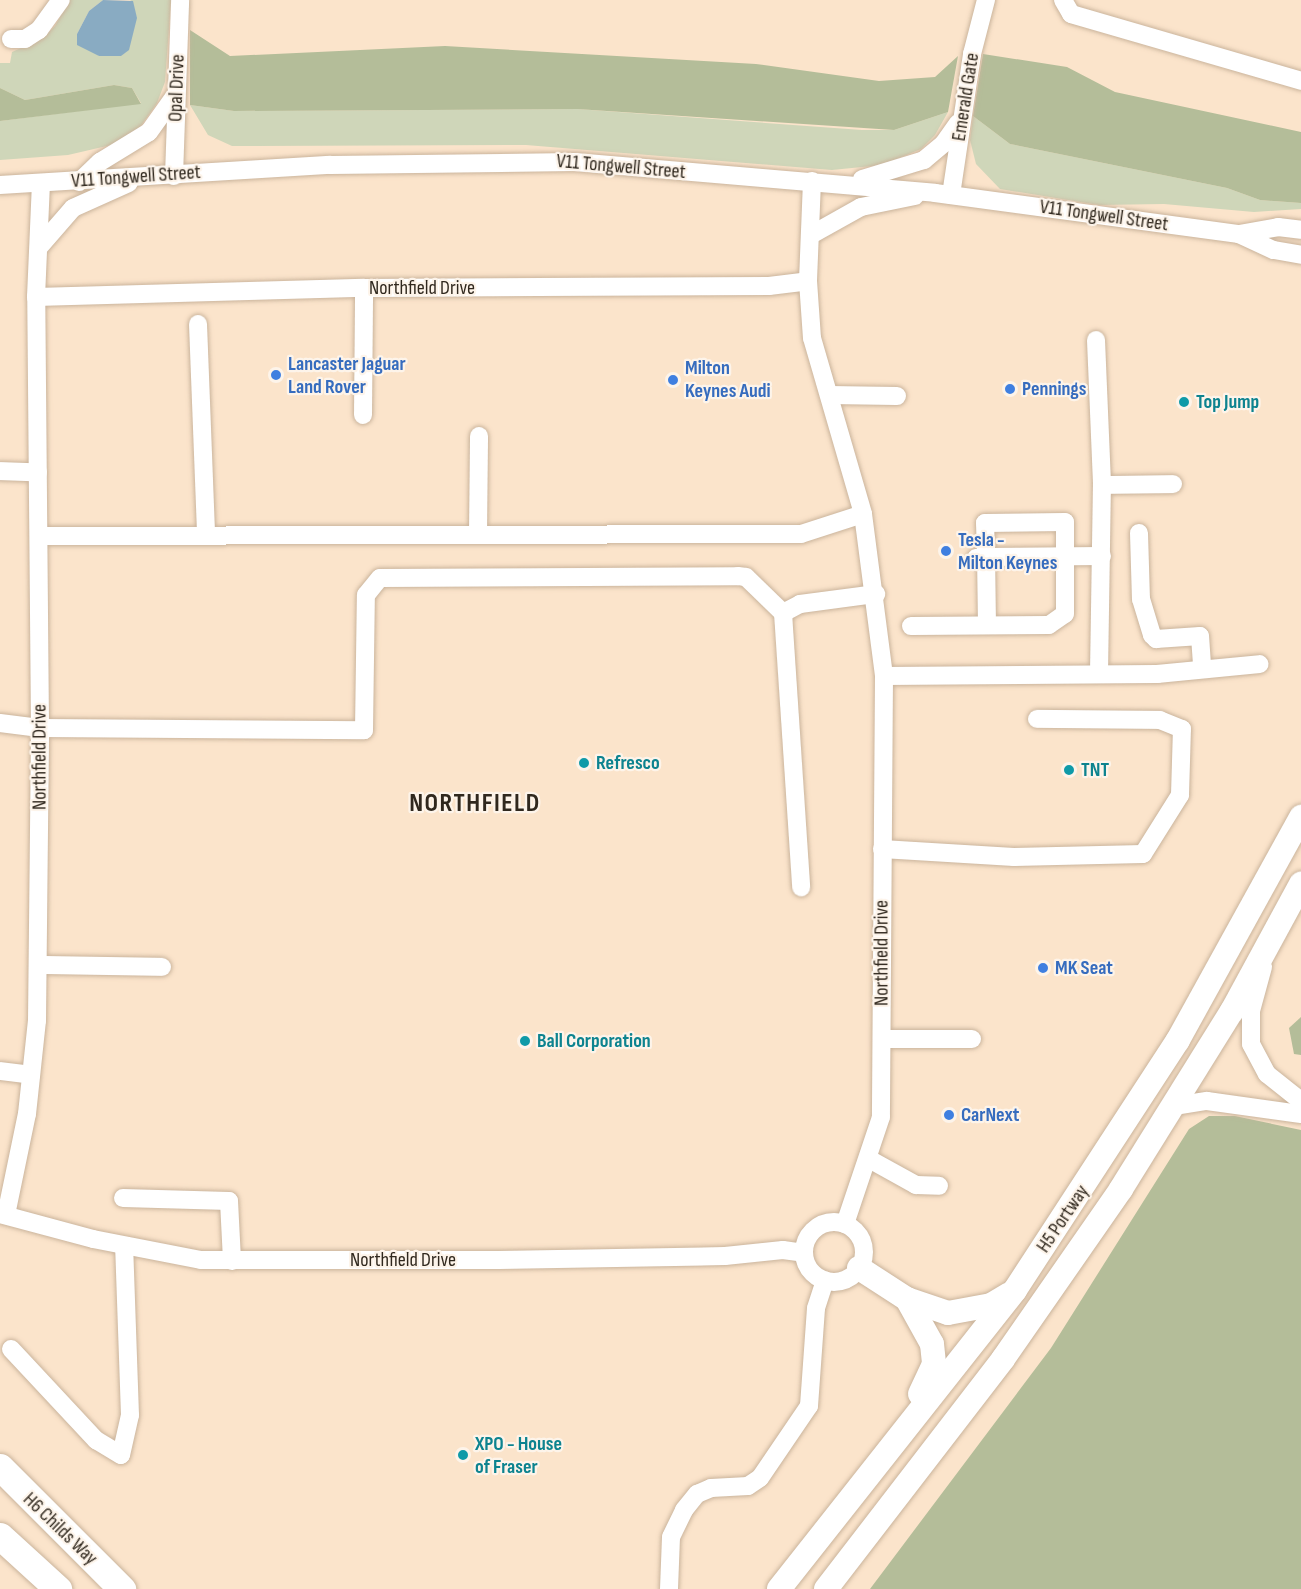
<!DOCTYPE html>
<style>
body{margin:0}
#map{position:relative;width:1301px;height:1589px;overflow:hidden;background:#fbe4cb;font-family:"Sofia Sans Condensed",sans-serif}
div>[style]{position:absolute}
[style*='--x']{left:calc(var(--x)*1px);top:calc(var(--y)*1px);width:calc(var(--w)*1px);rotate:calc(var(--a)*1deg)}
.green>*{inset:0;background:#cfd6b9}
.forest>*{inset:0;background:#b4bd99}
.water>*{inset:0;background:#89abc2}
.roads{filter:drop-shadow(0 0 2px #cab49c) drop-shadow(0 0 2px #cab49c)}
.minor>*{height:18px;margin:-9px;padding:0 9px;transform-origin:9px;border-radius:9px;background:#fff}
.minor>.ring{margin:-9px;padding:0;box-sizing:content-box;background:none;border:18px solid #fff;border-radius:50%}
.major>*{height:24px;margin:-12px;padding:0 12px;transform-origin:12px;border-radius:12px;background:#fff}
.highway>*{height:27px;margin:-13.5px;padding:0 13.5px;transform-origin:13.5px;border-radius:13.5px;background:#fff}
.dots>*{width:16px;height:16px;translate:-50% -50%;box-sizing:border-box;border:3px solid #fdf4ea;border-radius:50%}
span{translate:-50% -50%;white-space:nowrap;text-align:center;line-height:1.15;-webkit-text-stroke:4.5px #fdf4ea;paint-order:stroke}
.street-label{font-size:20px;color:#30281e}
.shop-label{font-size:20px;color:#366cbe;font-weight:700}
.left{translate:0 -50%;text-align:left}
.culture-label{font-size:20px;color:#0d838f;font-weight:700}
.district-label{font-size:26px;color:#30281e;font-weight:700;letter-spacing:1.5px}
</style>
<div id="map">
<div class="green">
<div style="clip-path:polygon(70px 0,103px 0,89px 11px,77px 34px,99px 56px,121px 56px,133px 2px,130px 0,171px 0,165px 82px,157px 103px,140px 127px,111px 145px,68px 155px,0 160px,0 121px,141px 103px,132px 88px,114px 85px,25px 100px,0 88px,0 63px,10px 63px,12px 52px,43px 38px,55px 26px)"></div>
<div style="clip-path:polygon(190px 105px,234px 111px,577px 109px,862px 130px,894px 130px,948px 112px,935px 135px,921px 149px,882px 165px,832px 170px,526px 145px,232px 146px,208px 135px)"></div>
<div style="clip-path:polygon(973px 116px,1010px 144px,1227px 188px,1260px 200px,1301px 203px,1301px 209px,1254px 212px,1164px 204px,1099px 205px,1000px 189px,976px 164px,970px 140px)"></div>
</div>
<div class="forest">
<div style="clip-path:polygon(190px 30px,230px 56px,445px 46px,756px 64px,879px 81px,935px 77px,958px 56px,948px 112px,894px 130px,577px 109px,234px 111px,190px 105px)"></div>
<div style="clip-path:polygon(983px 54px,1067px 67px,1115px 92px,1301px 132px,1301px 203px,1260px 200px,1227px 188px,1010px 144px,973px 116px)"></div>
<div style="clip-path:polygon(114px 85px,132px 88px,141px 104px,0 121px,0 88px,25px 100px)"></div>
<div style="clip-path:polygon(1301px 1017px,1301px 1055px,1294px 1054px,1289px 1028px)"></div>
<div style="clip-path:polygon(1209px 1116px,1235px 1116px,1301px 1130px,1301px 1589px,870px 1589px,1051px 1348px,1189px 1129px)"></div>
</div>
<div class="water">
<div style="clip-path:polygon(103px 0,133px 1px,137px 18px,129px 50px,121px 56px,99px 56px,77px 45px,77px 34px,89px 11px)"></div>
</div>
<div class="roads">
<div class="minor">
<div style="--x:1063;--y:0;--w:16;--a:60"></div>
<div style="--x:1071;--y:14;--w:240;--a:16.2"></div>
<div style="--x:11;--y:39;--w:14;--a:0"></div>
<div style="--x:25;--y:39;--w:17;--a:-33"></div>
<div style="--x:39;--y:30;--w:37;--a:-54"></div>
<div style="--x:174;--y:176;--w:176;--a:-88"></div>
<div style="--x:862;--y:179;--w:65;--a:-17"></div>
<div style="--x:924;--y:160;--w:26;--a:-40"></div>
<div style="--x:944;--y:143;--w:24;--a:-55"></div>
<div style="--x:812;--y:181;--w:100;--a:92.3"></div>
<div style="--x:808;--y:281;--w:57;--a:86"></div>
<div style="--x:812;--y:338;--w:183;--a:73.8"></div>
<div style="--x:863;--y:514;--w:163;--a:82.6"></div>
<div style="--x:884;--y:676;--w:441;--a:90.4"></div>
<div style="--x:881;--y:1117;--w:113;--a:108.6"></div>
<div style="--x:79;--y:182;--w:29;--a:-44"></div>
<div style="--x:100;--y:162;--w:57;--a:-31.5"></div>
<div style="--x:149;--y:132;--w:43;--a:-54.5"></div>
<div style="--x:0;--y:185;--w:331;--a:-3.5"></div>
<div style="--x:330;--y:165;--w:245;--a:-0.7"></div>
<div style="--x:575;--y:162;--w:361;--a:4.9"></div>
<div style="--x:935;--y:193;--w:307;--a:7.7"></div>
<div style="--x:1239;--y:234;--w:38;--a:25"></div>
<div style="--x:1274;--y:250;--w:27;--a:10"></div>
<div style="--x:951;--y:195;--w:143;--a:-81.5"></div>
<div style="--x:972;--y:54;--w:56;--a:-75.5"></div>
<div style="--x:1239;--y:234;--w:40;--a:-10"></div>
<div style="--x:1278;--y:227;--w:23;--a:7"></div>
<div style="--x:811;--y:235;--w:57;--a:-29.2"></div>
<div style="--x:861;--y:207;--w:55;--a:-11.5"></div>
<div style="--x:40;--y:246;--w:50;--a:-49"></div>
<div style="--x:73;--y:208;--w:61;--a:-24.1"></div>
<div style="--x:36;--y:297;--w:328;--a:-1.6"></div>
<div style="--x:364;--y:288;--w:405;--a:-0.3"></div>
<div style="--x:769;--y:286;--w:39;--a:-7"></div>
<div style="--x:198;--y:324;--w:212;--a:87.8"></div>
<div style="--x:1096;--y:340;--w:145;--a:87.6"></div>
<div style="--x:829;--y:395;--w:68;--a:0.8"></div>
<div style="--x:363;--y:415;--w:127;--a:-89.5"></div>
<div style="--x:0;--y:471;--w:38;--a:2"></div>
<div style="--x:1139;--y:533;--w:66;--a:88.3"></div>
<div style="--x:1141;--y:599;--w:38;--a:73"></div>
<div style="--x:1152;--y:635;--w:6;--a:45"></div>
<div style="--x:1156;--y:639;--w:44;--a:-3.9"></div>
<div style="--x:1200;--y:636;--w:32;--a:86"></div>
<div style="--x:478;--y:535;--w:99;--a:-89.4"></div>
<div style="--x:39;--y:536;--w:762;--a:-0.15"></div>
<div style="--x:801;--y:534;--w:65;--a:-17.9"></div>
<div style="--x:783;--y:613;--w:19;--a:-28"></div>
<div style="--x:800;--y:604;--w:77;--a:-7.5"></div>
<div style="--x:987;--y:625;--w:68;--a:-90.8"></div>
<div style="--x:986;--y:557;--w:116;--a:-0.5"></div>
<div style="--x:911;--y:626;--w:138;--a:-0.4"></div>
<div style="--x:1049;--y:625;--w:19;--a:-35"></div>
<div style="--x:1065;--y:614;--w:92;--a:-90"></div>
<div style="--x:1065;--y:522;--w:80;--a:179.3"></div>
<div style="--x:985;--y:523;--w:34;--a:88"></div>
<div style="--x:986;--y:557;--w:10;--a:174"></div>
<div style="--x:1099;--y:673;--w:188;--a:-89.1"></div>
<div style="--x:1102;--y:485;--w:71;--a:-0.8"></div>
<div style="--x:884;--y:676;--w:273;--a:-0.4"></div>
<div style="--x:1157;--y:674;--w:103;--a:-5.5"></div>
<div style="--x:0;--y:723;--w:40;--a:7.1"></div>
<div style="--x:40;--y:728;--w:324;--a:0.4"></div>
<div style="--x:364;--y:730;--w:135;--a:-89.2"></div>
<div style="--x:366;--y:595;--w:22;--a:-51"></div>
<div style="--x:380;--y:578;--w:358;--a:-0.3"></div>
<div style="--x:738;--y:576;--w:8;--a:7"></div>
<div style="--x:746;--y:577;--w:52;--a:44.2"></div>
<div style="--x:783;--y:613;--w:275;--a:86.2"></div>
<div style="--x:882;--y:849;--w:132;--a:3.5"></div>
<div style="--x:1014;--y:857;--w:129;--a:-1.3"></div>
<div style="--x:1143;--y:854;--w:70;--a:-57.9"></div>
<div style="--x:1180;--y:795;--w:66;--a:-88.3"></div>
<div style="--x:1182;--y:729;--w:24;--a:-158"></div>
<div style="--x:1160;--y:720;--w:123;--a:-179.5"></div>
<div style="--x:38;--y:965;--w:124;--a:0.9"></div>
<div style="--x:1263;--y:967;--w:46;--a:105.3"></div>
<div style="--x:1251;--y:1011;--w:33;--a:90"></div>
<div style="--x:1251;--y:1044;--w:34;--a:62"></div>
<div style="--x:1267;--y:1074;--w:43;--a:38.5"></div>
<div style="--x:882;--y:1039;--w:90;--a:0"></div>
<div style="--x:0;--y:1071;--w:31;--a:7"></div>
<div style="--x:1174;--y:1106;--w:33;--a:-9"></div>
<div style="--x:1207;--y:1101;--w:95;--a:7.9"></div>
<div style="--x:869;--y:1159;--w:54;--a:29"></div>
<div style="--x:916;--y:1185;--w:23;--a:2"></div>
<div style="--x:123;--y:1198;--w:106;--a:1.6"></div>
<div style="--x:229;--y:1201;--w:60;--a:87.1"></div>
<div style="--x:0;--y:1214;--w:96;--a:15"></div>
<div style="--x:93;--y:1239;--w:110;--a:11"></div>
<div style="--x:201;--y:1260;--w:298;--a:0"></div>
<div style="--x:499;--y:1260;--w:226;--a:-1"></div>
<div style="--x:725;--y:1256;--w:58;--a:-5.9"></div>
<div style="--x:783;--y:1250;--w:21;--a:8"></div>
<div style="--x:6;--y:1215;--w:103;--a:-78.3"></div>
<div style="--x:27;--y:1114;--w:94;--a:-83.9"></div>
<div style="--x:37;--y:1021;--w:293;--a:-89.4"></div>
<div style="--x:40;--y:728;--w:431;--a:-90.5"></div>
<div style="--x:36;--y:297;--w:113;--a:-87.5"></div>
<div class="ring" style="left:804px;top:1222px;width:42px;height:42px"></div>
<div style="--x:11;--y:1349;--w:125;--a:47"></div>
<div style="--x:96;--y:1440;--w:29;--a:31"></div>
<div style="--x:121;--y:1455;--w:41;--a:-77.3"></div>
<div style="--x:130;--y:1415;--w:169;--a:-92"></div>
<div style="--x:669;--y:1589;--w:52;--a:-87.8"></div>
<div style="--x:671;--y:1537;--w:30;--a:-64"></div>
<div style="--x:684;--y:1510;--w:21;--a:-51"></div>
<div style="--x:697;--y:1494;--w:15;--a:-23"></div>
<div style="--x:711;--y:1488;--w:37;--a:-3"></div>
<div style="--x:748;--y:1486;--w:14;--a:-34"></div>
<div style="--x:760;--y:1478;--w:87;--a:-55.8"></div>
<div style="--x:809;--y:1406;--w:98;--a:-85.9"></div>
<div style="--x:816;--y:1308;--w:29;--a:-72"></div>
</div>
<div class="major">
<div style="--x:859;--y:1268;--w:57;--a:32.9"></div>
<div style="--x:907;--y:1299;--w:43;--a:18.9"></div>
<div style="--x:948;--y:1313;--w:44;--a:-10.5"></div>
<div style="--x:991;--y:1305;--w:21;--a:-31"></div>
<div style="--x:907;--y:1299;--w:51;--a:60.9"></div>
<div style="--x:932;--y:1344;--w:20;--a:84"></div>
<div style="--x:934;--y:1364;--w:33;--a:115"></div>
<div style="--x:779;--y:1589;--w:381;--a:-51.7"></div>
<div style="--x:1015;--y:1290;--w:298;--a:-56.9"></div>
<div style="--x:1178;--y:1040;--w:255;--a:-61.1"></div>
<div style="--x:826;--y:1589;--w:290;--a:-52.4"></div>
<div style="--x:1003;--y:1359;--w:207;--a:-55.2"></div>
<div style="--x:1121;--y:1189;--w:210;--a:-58.1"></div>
<div style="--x:1232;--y:1011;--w:145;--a:-61.5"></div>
</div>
<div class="highway">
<div style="--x:0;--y:1467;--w:173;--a:45"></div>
<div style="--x:0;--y:1536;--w:79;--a:42.4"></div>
</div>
</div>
<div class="dots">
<div style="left:276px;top:375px;background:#3f7fe0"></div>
<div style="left:673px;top:380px;background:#3f7fe0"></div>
<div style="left:1010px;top:389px;background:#3f7fe0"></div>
<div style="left:1184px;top:402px;background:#0f9aa8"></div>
<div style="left:946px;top:551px;background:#3f7fe0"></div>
<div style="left:584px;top:763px;background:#0f9aa8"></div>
<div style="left:1069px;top:770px;background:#0f9aa8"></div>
<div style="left:1043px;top:968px;background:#3f7fe0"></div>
<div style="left:525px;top:1041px;background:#0f9aa8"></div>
<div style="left:949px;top:1115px;background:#3f7fe0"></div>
<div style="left:463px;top:1455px;background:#0f9aa8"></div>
</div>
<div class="street-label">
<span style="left:177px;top:88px;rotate:-88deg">Opal Drive</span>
<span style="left:966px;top:97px;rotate:-81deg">Emerald Gate</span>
<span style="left:621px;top:167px;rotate:5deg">V11 Tongwell Street</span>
<span style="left:136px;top:177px;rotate:-4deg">V11 Tongwell Street</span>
<span style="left:1104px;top:216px;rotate:8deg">V11 Tongwell Street</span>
<span style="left:422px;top:288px">Northfield Drive</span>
<span style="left:40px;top:757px;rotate:-90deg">Northfield Drive</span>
<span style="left:882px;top:953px;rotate:-90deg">Northfield Drive</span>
<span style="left:1063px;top:1219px;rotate:-56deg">H5 Portway</span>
<span style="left:403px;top:1260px">Northfield Drive</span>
<span style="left:60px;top:1529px;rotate:44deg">H6 Childs Way</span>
</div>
<div class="shop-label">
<span class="left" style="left:288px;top:376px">Lancaster Jaguar<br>Land Rover</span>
<span class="left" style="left:685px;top:380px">Milton<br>Keynes Audi</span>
<span class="left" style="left:1022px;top:389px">Pennings</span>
<span class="left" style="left:958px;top:552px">Tesla -<br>Milton Keynes</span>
<span class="left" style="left:1055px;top:968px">MK Seat</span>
<span class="left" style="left:961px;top:1115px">CarNext</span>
</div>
<div class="culture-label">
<span class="left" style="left:1196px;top:402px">Top Jump</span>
<span class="left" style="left:596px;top:763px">Refresco</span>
<span class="left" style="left:1081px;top:770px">TNT</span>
<span class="left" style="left:537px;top:1041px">Ball Corporation</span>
<span class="left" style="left:475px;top:1456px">XPO - House<br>of Fraser</span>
</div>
<div class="district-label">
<span style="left:475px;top:804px">NORTHFIELD</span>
</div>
</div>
